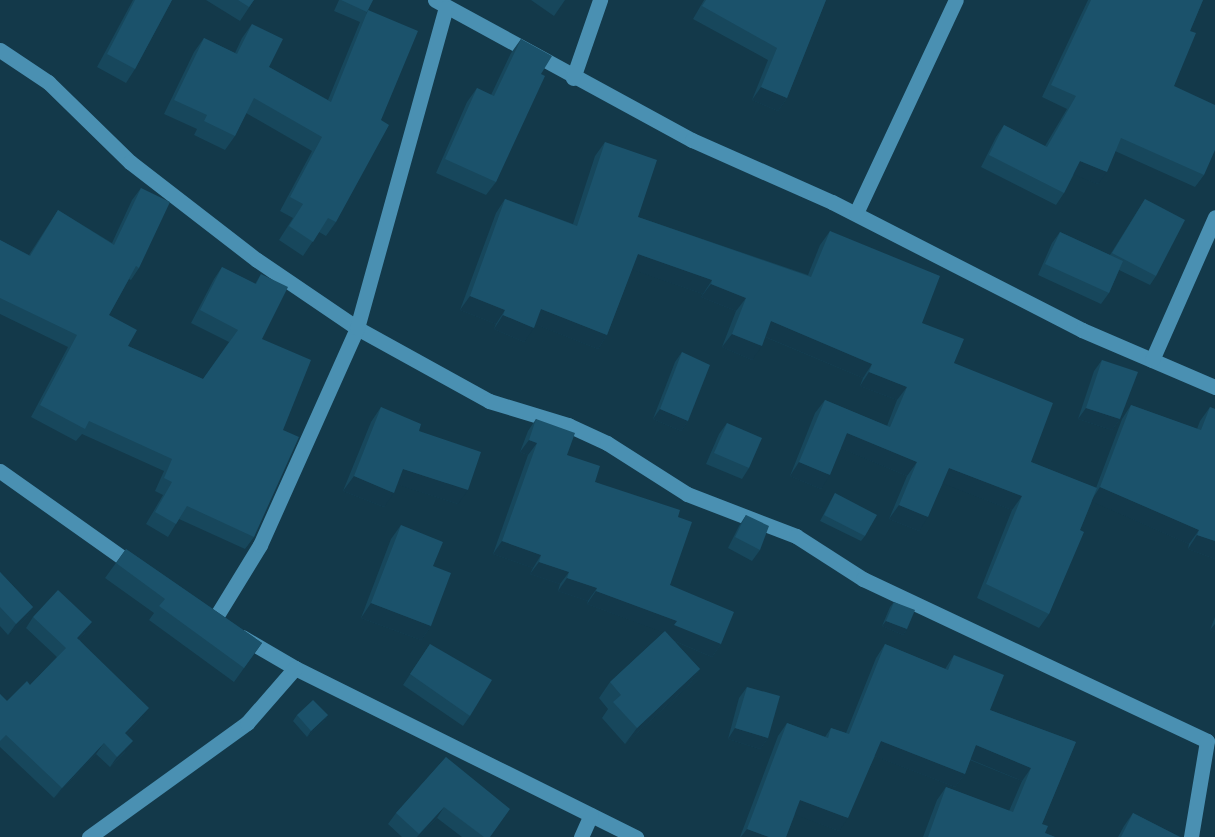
<!DOCTYPE html>
<style>
body{margin:0}
#map{position:relative;width:1215px;height:837px;overflow:hidden;background:#13394a;font-family:Arial,sans-serif}
div>[style]{position:absolute}
[style*='--x']{left:calc(var(--x)*1px);top:calc(var(--y)*1px);width:calc(var(--w)*1px);rotate:calc(var(--a)*1deg)}
.street>*{height:15px;margin:-7.5px;padding:0 7.5px;transform-origin:7.5px;border-radius:7.5px;background:#4a90b2}
.wall>*{inset:0;background:#17475c}
.shaded-wall>*{inset:0;background:#13394b}
.building>*{inset:0;background:#1b526b}
span{translate:-50% -50%;white-space:nowrap;text-align:center;line-height:1.15;-webkit-text-stroke:4.5px #062e3f;paint-order:stroke}
</style>
<div id="map">
<div class="street">
<div style="--x:435;--y:0;--w:293;--a:28.6"></div>
<div style="--x:692;--y:140;--w:153;--a:23.9"></div>
<div style="--x:832;--y:202;--w:281;--a:27.1"></div>
<div style="--x:1082;--y:330;--w:145;--a:23.2"></div>
<div style="--x:0;--y:50;--w:58;--a:33.7"></div>
<div style="--x:48;--y:82;--w:115;--a:44.3"></div>
<div style="--x:130;--y:162;--w:160;--a:37.7"></div>
<div style="--x:257;--y:260;--w:121;--a:34.2"></div>
<div style="--x:357;--y:328;--w:151;--a:28.9"></div>
<div style="--x:489;--y:401;--w:83;--a:16.9"></div>
<div style="--x:568;--y:425;--w:43;--a:24.8"></div>
<div style="--x:607;--y:443;--w:95;--a:32.5"></div>
<div style="--x:687;--y:494;--w:117;--a:21.1"></div>
<div style="--x:796;--y:536;--w:80;--a:32.7"></div>
<div style="--x:863;--y:579;--w:380;--a:25.2"></div>
<div style="--x:1207;--y:741;--w:97;--a:99.5"></div>
<div style="--x:573;--y:78;--w:83;--a:-70.9"></div>
<div style="--x:856;--y:213;--w:235;--a:-64.9"></div>
<div style="--x:1152;--y:360;--w:156;--a:-66.2"></div>
<div style="--x:0;--y:471;--w:168;--a:35.3"></div>
<div style="--x:214;--y:620;--w:88;--a:-58.5"></div>
<div style="--x:260;--y:545;--w:238;--a:-65.9"></div>
<div style="--x:357;--y:328;--w:332;--a:-74.5"></div>
<div style="--x:242;--y:637;--w:61;--a:30.3"></div>
<div style="--x:295;--y:668;--w:381;--a:26.4"></div>
<div style="--x:89;--y:837;--w:195;--a:-35.8"></div>
<div style="--x:247;--y:723;--w:73;--a:-48.9"></div>
<div style="--x:581;--y:837;--w:24;--a:-66"></div>
</div>
<div class="wall">
<div style="clip-path:polygon(133px 0,172px 0,135px 69px,126px 83px,97px 67px)"></div>
<div style="clip-path:polygon(206px 0,254px 0,240px 21px)"></div>
<div style="clip-path:polygon(339px 0,373px 0,367px 11px,336px 222px,326px 236px,319px 232px,303px 256px,279px 240px,293px 218px,280px 211px,312px 151px,246px 113px,235px 136px,225px 150px,194px 135px,197px 129px,164px 114px,194px 52px,204px 38px,235px 53px,242px 38px,252px 24px,269px 67px,328px 100px,360px 22px,334px 11px)"></div>
<div style="clip-path:polygon(531px 0,565px 0,554px 16px)"></div>
<div style="clip-path:polygon(704px 0,826px 0,787px 98px,778px 111px,752px 100px,768px 60px,693px 19px)"></div>
<div style="clip-path:polygon(1088px 0,1203px 0,1190px 31px,1174px 86px,1204px 175px,1195px 187px,1115px 151px,1098px 184px,1074px 174px,1064px 193px,1056px 205px,981px 167px,996px 137px,1004px 125px,1045px 146px,1067px 109px,1042px 97px)"></div>
<div style="clip-path:polygon(521px 39px,541px 74px,496px 182px,486px 195px,436px 173px,467px 102px,477px 88px,491px 95px,511px 53px)"></div>
<div style="clip-path:polygon(605px 142px,638px 217px,808px 275px,820px 245px,830px 231px,922px 323px,1031px 462px,1096px 488px,1122px 419px,1131px 405px,1197px 429px,1200px 421px,1210px 407px,1215px 409px,1215px 559px,1188px 549px,1189px 544px,1092px 501px,1080px 530px,1049px 614px,1039px 628px,977px 598px,1012px 510px,943px 483px,919px 531px,889px 519px,907px 476px,841px 448px,821px 489px,790px 476px,815px 413px,825px 400px,887px 426px,897px 400px,860px 386px,863px 378px,765px 337px,752px 360px,722px 347px,736px 311px,701px 297px,703px 294px,632px 269px,607px 335px,598px 349px,535px 324px,524px 342px,494px 329px,496px 324px,460px 310px,496px 213px,505px 199px,573px 224px,595px 156px)"></div>
<div style="clip-path:polygon(141px 188px,139px 268px,131px 280px,129px 279px,109px 315px,128px 346px,203px 379px,229px 342px,191px 323px,214px 279px,222px 267px,255px 284px,261px 274px,262px 339px,283px 430px,254px 537px,245px 549px,179px 519px,168px 537px,146px 524px,163px 495px,155px 491px,164px 471px,82px 434px,76px 441px,31px 417px,68px 347px,0 314px,0 240px,29px 255px,58px 210px,112px 243px,132px 200px)"></div>
<div style="clip-path:polygon(1145px 199px,1156px 276px,1150px 285px,1119px 270px,1109px 293px,1101px 304px,1038px 275px,1052px 243px,1060px 232px,1110px 255px)"></div>
<div style="clip-path:polygon(682px 352px,688px 421px,681px 431px,653px 419px,675px 362px)"></div>
<div style="clip-path:polygon(1102px 360px,1120px 419px,1112px 430px,1078px 419px,1094px 371px)"></div>
<div style="clip-path:polygon(381px 407px,419px 431px,458px 504px,397px 484px,384px 507px,343px 491px,371px 422px)"></div>
<div style="clip-path:polygon(536px 419px,567px 455px,595px 482px,678px 517px,670px 585px,721px 644px,712px 657px,674px 641px,700px 669px,689px 685px,625px 744px,602px 718px,608px 709px,599px 698px,610px 682px,664px 632px,587px 604px,588px 601px,558px 591px,560px 584px,530px 574px,533px 568px,493px 554px,528px 455px,520px 452px,528px 431px)"></div>
<div style="clip-path:polygon(727px 423px,749px 468px,742px 479px,706px 464px,719px 434px)"></div>
<div style="clip-path:polygon(835px 493px,865px 536px,861px 541px,820px 521px)"></div>
<div style="clip-path:polygon(746px 515px,760px 550px,752px 561px,728px 548px,739px 526px)"></div>
<div style="clip-path:polygon(401px 525px,433px 566px,431px 626px,421px 640px,361px 618px,391px 539px)"></div>
<div style="clip-path:polygon(126px 549px,262px 643px,234px 682px,149px 620px,154px 613px,105px 578px)"></div>
<div style="clip-path:polygon(0 572px,33px 607px,26px 618px,8px 635px,0 626px)"></div>
<div style="clip-path:polygon(894px 602px,907px 629px,903px 635px,882px 626px,890px 607px)"></div>
<div style="clip-path:polygon(33px 617px,85px 633px,79px 639px,142px 719px,126px 735px,125px 752px,110px 767px,96px 754px,54px 798px,0 747px,0 694px,7px 701px,30px 685px,57px 657px,26px 628px)"></div>
<div style="clip-path:polygon(1215px 617px,1215px 632px,1210px 630px)"></div>
<div style="clip-path:polygon(430px 644px,470px 716px,463px 726px,403px 685px)"></div>
<div style="clip-path:polygon(885px 644px,945px 669px,954px 655px,990px 710px,1076px 742px,1042px 824px,1045px 833px,1055px 837px,923px 837px,937px 800px,946px 787px,1009px 811px,1022px 781px,970px 760px,965px 774px,955px 787px,875px 756px,839px 831px,795px 814px,786px 837px,740px 837px,778px 736px,787px 723px,825px 737px,831px 728px,846px 733px,876px 658px)"></div>
<div style="clip-path:polygon(747px 687px,768px 738px,760px 749px,728px 739px,739px 698px)"></div>
<div style="clip-path:polygon(297px 715px,328px 715px,324px 721px,307px 737px,293px 721px)"></div>
<div style="clip-path:polygon(446px 757px,490px 837px,462px 837px,437px 818px,419px 837px,402px 837px,388px 824px,396px 813px)"></div>
<div style="clip-path:polygon(1133px 813px,1180px 837px,1118px 837px,1124px 826px)"></div>
</div>
<div class="shaded-wall">
<div style="clip-path:polygon(761px 87px,787px 98px,778px 111px,752px 100px)"></div>
<div style="clip-path:polygon(1080px 161px,1107px 172px,1098px 184px,1072px 174px)"></div>
<div style="clip-path:polygon(638px 254px,712px 280px,703px 294px,628px 268px)"></div>
<div style="clip-path:polygon(711px 284px,746px 298px,736px 311px,701px 297px)"></div>
<div style="clip-path:polygon(470px 296px,505px 310px,496px 324px,460px 310px)"></div>
<div style="clip-path:polygon(541px 309px,607px 335px,598px 349px,532px 323px)"></div>
<div style="clip-path:polygon(503px 315px,534px 328px,524px 342px,494px 329px)"></div>
<div style="clip-path:polygon(771px 321px,872px 364px,863px 378px,761px 335px)"></div>
<div style="clip-path:polygon(732px 334px,762px 346px,752px 360px,722px 347px)"></div>
<div style="clip-path:polygon(869px 372px,907px 387px,897px 400px,860px 386px)"></div>
<div style="clip-path:polygon(1086px 408px,1120px 419px,1112px 430px,1078px 419px)"></div>
<div style="clip-path:polygon(660px 409px,688px 421px,681px 431px,653px 419px)"></div>
<div style="clip-path:polygon(847px 433px,917px 462px,907px 476px,838px 447px)"></div>
<div style="clip-path:polygon(529px 440px,537px 443px,528px 455px,520px 452px)"></div>
<div style="clip-path:polygon(799px 462px,830px 475px,821px 489px,790px 476px)"></div>
<div style="clip-path:polygon(949px 468px,1022px 496px,1012px 510px,939px 482px)"></div>
<div style="clip-path:polygon(403px 469px,468px 490px,458px 504px,393px 483px)"></div>
<div style="clip-path:polygon(354px 476px,394px 493px,384px 507px,343px 491px)"></div>
<div style="clip-path:polygon(1100px 487px,1199px 530px,1189px 544px,1091px 501px)"></div>
<div style="clip-path:polygon(899px 505px,928px 517px,919px 531px,889px 519px)"></div>
<div style="clip-path:polygon(1197px 535px,1215px 541px,1215px 559px,1188px 549px)"></div>
<div style="clip-path:polygon(502px 541px,541px 555px,533px 568px,493px 554px)"></div>
<div style="clip-path:polygon(539px 562px,569px 572px,560px 584px,530px 574px)"></div>
<div style="clip-path:polygon(567px 578px,597px 588px,588px 601px,558px 591px)"></div>
<div style="clip-path:polygon(596px 591px,677px 621px,721px 644px,712px 657px,665px 637px,668px 634px,587px 604px)"></div>
<div style="clip-path:polygon(371px 603px,431px 626px,421px 640px,361px 618px)"></div>
<div style="clip-path:polygon(33px 607px,26px 618px,8px 635px,16px 624px)"></div>
<div style="clip-path:polygon(886px 621px,907px 629px,903px 635px,882px 626px)"></div>
<div style="clip-path:polygon(92px 622px,85px 633px,70px 649px,77px 638px)"></div>
<div style="clip-path:polygon(1215px 624px,1215px 632px,1210px 630px)"></div>
<div style="clip-path:polygon(700px 669px,689px 685px,625px 744px,637px 728px)"></div>
<div style="clip-path:polygon(149px 708px,142px 719px,117px 744px,125px 733px)"></div>
<div style="clip-path:polygon(328px 715px,324px 721px,307px 737px,311px 731px)"></div>
<div style="clip-path:polygon(735px 728px,768px 738px,760px 749px,728px 739px)"></div>
<div style="clip-path:polygon(133px 741px,125px 752px,110px 767px,117px 757px)"></div>
<div style="clip-path:polygon(881px 741px,965px 774px,955px 787px,872px 755px)"></div>
<div style="clip-path:polygon(104px 743px,96px 754px,54px 798px,62px 788px)"></div>
<div style="clip-path:polygon(976px 745px,1031px 768px,1022px 781px,967px 758px)"></div>
<div style="clip-path:polygon(800px 800px,848px 818px,839px 831px,791px 813px)"></div>
<div style="clip-path:polygon(444px 807px,437px 818px,419px 837px,417px 837px)"></div>
<div style="clip-path:polygon(747px 829px,769px 837px,741px 837px)"></div>
</div>
<div class="building">
<div style="clip-path:polygon(135px 0,172px 0,135px 69px,107px 54px)"></div>
<div style="clip-path:polygon(238px 0,254px 0,249px 7px)"></div>
<div style="clip-path:polygon(341px 0,373px 0,367px 12px)"></div>
<div style="clip-path:polygon(706px 0,826px 0,787px 98px,761px 87px,777px 48px,702px 6px)"></div>
<div style="clip-path:polygon(1091px 0,1203px 0,1190px 31px,1196px 33px,1174px 86px,1215px 105px,1215px 150px,1204px 175px,1121px 138px,1107px 172px,1080px 161px,1064px 193px,989px 155px,1004px 125px,1047px 147px,1076px 96px,1051px 85px)"></div>
<div style="clip-path:polygon(368px 10px,418px 31px,381px 120px,389px 125px,336px 222px,328px 218px,313px 242px,289px 226px,303px 204px,290px 197px,322px 137px,254px 98px,235px 136px,204px 121px,207px 115px,174px 100px,204px 38px,237px 54px,252px 24px,283px 39px,269px 67px,331px 102px)"></div>
<div style="clip-path:polygon(521px 39px,552px 56px,541px 74px,545px 76px,496px 182px,445px 159px,477px 88px,494px 96px)"></div>
<div style="clip-path:polygon(605px 142px,657px 160px,638px 217px,811px 277px,830px 231px,940px 276px,922px 323px,964px 339px,954px 363px,1053px 403px,1031px 462px,1097px 488px,1080px 530px,1084px 532px,1049px 614px,986px 584px,1022px 496px,949px 468px,928px 517px,899px 505px,917px 462px,847px 433px,830px 475px,799px 462px,825px 400px,890px 427px,907px 387px,869px 372px,872px 364px,771px 321px,762px 346px,732px 334px,746px 298px,711px 284px,712px 280px,638px 254px,607px 335px,541px 309px,534px 328px,503px 315px,505px 310px,470px 296px,505px 199px,577px 226px)"></div>
<div style="clip-path:polygon(141px 188px,170px 202px,139px 268px,136px 266px,109px 315px,137px 330px,128px 346px,203px 379px,238px 330px,200px 310px,222px 267px,256px 284px,261px 274px,288px 287px,262px 339px,311px 360px,283px 430px,299px 437px,254px 537px,187px 506px,176px 524px,155px 512px,172px 482px,164px 478px,172px 459px,89px 421px,85px 429px,40px 405px,77px 335px,0 298px,0 240px,30px 256px,58px 210px,114px 245px)"></div>
<div style="clip-path:polygon(1145px 199px,1185px 220px,1156px 276px,1112px 253px)"></div>
<div style="clip-path:polygon(1060px 232px,1123px 261px,1109px 293px,1045px 264px)"></div>
<div style="clip-path:polygon(682px 352px,710px 365px,688px 421px,660px 409px)"></div>
<div style="clip-path:polygon(1102px 360px,1138px 372px,1120px 419px,1086px 408px)"></div>
<div style="clip-path:polygon(1131px 405px,1201px 430px,1210px 407px,1215px 409px,1215px 541px,1197px 535px,1199px 530px,1100px 487px)"></div>
<div style="clip-path:polygon(381px 407px,421px 424px,419px 431px,481px 452px,468px 490px,403px 469px,394px 493px,354px 476px)"></div>
<div style="clip-path:polygon(536px 419px,575px 433px,567px 455px,600px 466px,595px 482px,680px 510px,678px 517px,692px 522px,670px 585px,734px 612px,721px 644px,674px 625px,677px 621px,596px 591px,597px 588px,567px 578px,569px 572px,539px 562px,541px 555px,502px 541px,537px 443px,529px 440px)"></div>
<div style="clip-path:polygon(727px 423px,762px 438px,749px 468px,714px 453px)"></div>
<div style="clip-path:polygon(835px 493px,877px 515px,865px 536px,824px 515px)"></div>
<div style="clip-path:polygon(746px 515px,769px 526px,760px 550px,735px 537px)"></div>
<div style="clip-path:polygon(401px 525px,443px 542px,433px 566px,451px 573px,431px 626px,371px 603px)"></div>
<div style="clip-path:polygon(126px 549px,262px 643px,244px 668px,159px 606px,165px 599px,116px 563px)"></div>
<div style="clip-path:polygon(0 572px,33px 607px,16px 624px,0 607px)"></div>
<div style="clip-path:polygon(58px 590px,92px 622px,77px 638px,149px 708px,125px 733px,133px 741px,117px 757px,104px 743px,62px 788px,6px 735px,0 741px,0 694px,7px 701px,27px 681px,30px 685px,66px 648px,33px 617px)"></div>
<div style="clip-path:polygon(894px 602px,915px 610px,907px 629px,886px 621px)"></div>
<div style="clip-path:polygon(665px 631px,700px 669px,637px 728px,613px 702px,621px 695px,610px 682px)"></div>
<div style="clip-path:polygon(430px 644px,492px 680px,470px 716px,410px 674px)"></div>
<div style="clip-path:polygon(885px 644px,948px 670px,954px 655px,1004px 675px,990px 710px,1076px 742px,1042px 824px,1048px 826px,1045px 833px,1055px 837px,928px 837px,946px 787px,1013px 812px,1031px 768px,976px 745px,965px 774px,881px 741px,848px 818px,800px 800px,786px 837px,769px 837px,747px 829px,787px 723px,828px 738px,831px 728px,849px 734px)"></div>
<div style="clip-path:polygon(747px 687px,780px 696px,768px 738px,735px 728px)"></div>
<div style="clip-path:polygon(313px 700px,328px 715px,311px 731px,297px 715px)"></div>
<div style="clip-path:polygon(446px 757px,510px 809px,490px 837px,484px 837px,444px 807px,419px 834px,396px 813px)"></div>
<div style="clip-path:polygon(1133px 813px,1180px 837px,1121px 837px)"></div>
</div>
</div>
